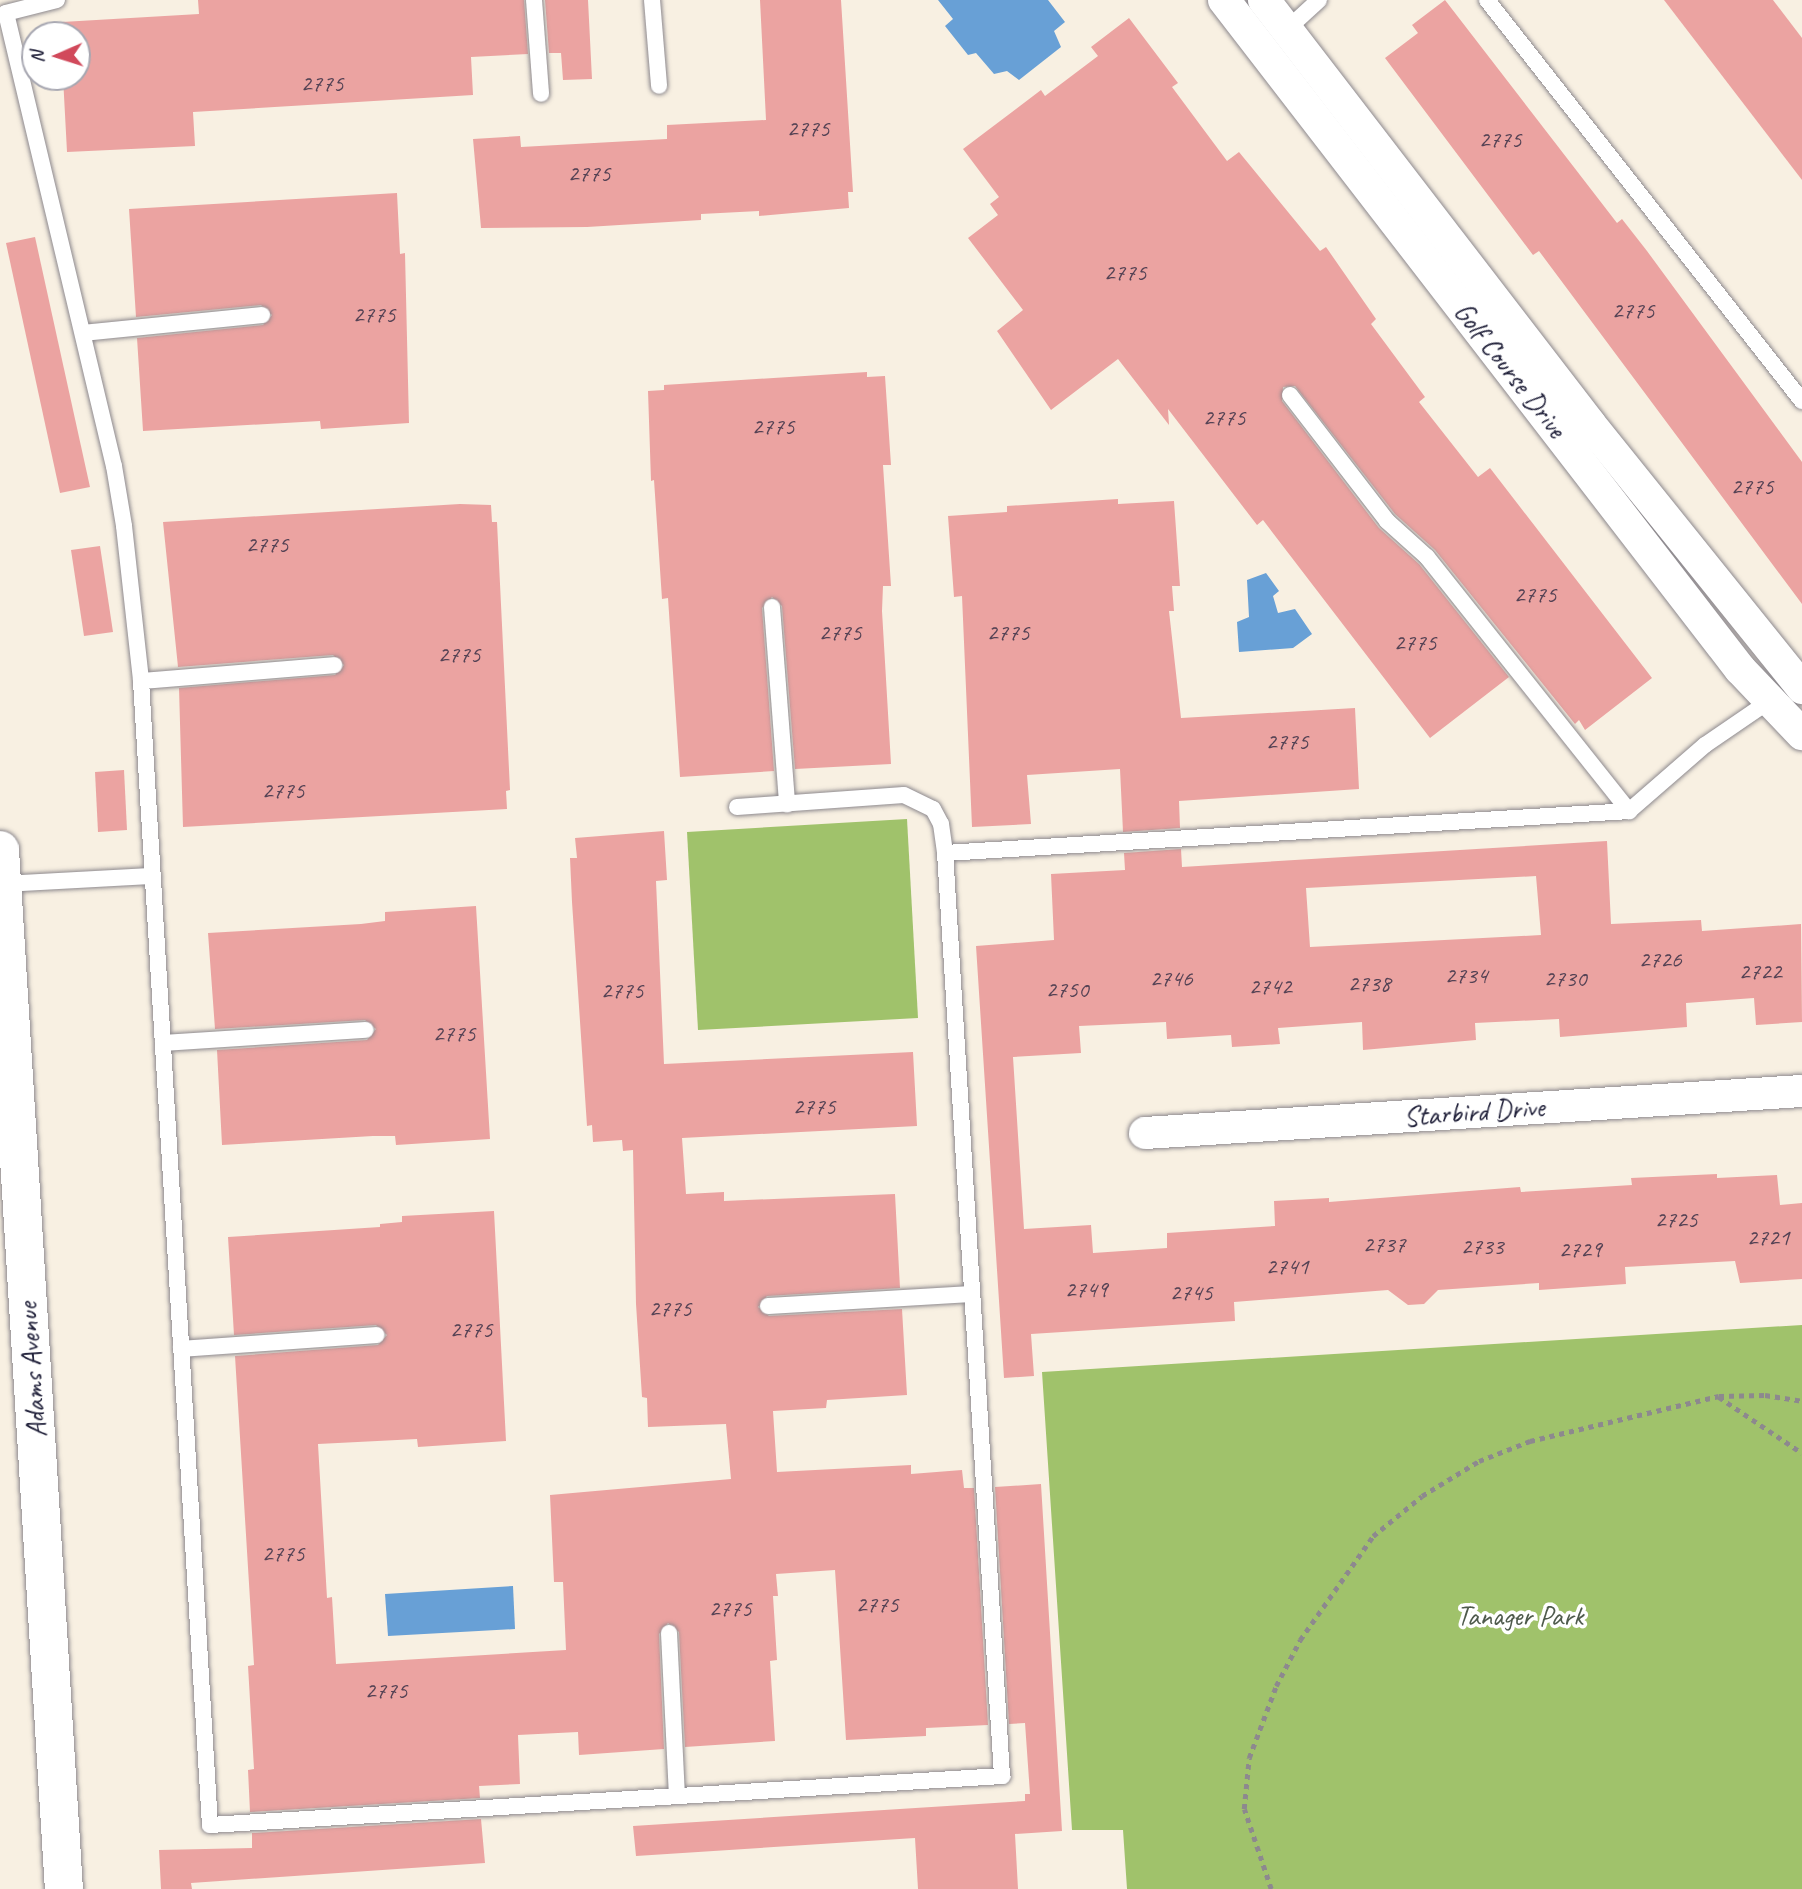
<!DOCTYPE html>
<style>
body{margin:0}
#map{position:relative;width:1802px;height:1889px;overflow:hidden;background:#f8f0e2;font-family:Caveat,sans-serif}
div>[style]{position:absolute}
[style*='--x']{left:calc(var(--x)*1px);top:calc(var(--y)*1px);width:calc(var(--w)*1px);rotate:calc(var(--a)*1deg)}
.green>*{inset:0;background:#a0c26b}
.water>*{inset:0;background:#68a0d6}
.building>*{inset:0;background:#eba3a1}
.path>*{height:4.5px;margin-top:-2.25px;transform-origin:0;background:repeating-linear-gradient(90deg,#8d898e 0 5px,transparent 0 10px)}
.roads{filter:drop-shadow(0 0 2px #8d898e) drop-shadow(0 0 2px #8d898e)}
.lane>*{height:16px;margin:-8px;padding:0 8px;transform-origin:8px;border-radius:8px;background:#fff}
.street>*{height:32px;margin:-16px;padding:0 16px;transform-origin:16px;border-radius:16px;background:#fff}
.primary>*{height:38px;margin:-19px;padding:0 19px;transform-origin:19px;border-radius:19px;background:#fff}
span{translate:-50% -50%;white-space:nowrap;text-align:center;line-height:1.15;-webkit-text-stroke:7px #fff;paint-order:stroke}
.number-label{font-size:24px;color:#544254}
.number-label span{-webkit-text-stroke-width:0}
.street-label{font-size:28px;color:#22223b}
.park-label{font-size:28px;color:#4e5a4c}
.north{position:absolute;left:21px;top:21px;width:70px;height:70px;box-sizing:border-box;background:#fff;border:2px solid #a7a7b1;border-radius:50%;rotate:267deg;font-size:19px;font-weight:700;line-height:28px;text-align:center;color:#22223b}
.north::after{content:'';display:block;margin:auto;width:24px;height:32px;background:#d1495b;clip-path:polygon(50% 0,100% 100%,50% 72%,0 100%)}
</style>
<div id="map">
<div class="green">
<div style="clip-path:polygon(907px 819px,918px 1018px,698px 1030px,687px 832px)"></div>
<div style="clip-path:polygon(1802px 1325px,1802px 1889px,1127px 1889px,1123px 1830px,1072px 1830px,1042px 1372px)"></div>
</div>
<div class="water">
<div style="clip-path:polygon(938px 0,1048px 0,1065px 22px,1054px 31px,1061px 47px,1019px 80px,1007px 71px,994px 74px,976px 53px,968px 55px,945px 26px,953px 19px)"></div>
<div style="clip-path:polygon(1266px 573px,1279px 591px,1273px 596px,1278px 613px,1295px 609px,1312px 634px,1293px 648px,1239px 652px,1237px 622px,1249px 617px,1247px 580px)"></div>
<div style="clip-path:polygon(513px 1586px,515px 1629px,388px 1636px,385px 1594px)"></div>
</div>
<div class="building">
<div style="clip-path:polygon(198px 0,524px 0,528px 54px,471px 57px,473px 95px,193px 112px,195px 146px,67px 152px,63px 77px,77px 77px,77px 35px,63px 35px,62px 22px,199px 14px)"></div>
<div style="clip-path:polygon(545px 0,588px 0,592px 79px,563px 80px,561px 53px,549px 53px)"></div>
<div style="clip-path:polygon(760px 0,841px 0,853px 192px,848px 192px,849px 208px,759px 216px,759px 211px,701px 214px,701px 220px,587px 227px,481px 228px,473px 139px,520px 136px,521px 147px,667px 139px,667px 125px,766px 120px)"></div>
<div style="clip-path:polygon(1445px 0,1617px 223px,1622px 219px,1647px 251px,1802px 462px,1802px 604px,1539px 251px,1533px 255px,1385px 58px,1418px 33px,1412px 25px)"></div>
<div style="clip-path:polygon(1664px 0,1773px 0,1802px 38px,1802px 180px)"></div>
<div style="clip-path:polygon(1129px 18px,1178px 83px,1172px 87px,1227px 161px,1239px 152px,1320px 251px,1326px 247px,1376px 319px,1371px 324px,1425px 397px,1419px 402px,1478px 477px,1490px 468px,1652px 678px,1585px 730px,1579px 720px,1575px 724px,1435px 550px,1395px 514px,1295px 386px,1283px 387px,1282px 401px,1379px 528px,1419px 564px,1509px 677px,1430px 738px,1263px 520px,1257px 525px,1168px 409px,1169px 425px,1118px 359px,1051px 410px,997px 331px,1023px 310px,968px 238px,998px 215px,990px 204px,999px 197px,963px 149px,1041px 90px,1045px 96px,1098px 56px,1091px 47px)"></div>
<div style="clip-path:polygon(397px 193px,400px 254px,405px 253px,409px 423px,321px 429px,320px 421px,143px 431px,137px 338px,263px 325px,272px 315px,261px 305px,136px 317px,129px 209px)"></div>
<div style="clip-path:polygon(35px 237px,90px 487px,60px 493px,6px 243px)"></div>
<div style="clip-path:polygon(867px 372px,867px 377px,885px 376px,891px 465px,883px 465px,891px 586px,883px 586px,882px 611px,891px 764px,795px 769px,782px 606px,772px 597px,762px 608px,774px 771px,680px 777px,668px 598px,662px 599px,654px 480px,651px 481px,648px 391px,664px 390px,664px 385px)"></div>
<div style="clip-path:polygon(1118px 499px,1118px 504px,1174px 501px,1180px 586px,1172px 586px,1174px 611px,1169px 611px,1181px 718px,1355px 708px,1359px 789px,1179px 801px,1180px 828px,1123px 832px,1120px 769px,1027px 775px,1031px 824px,972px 827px,962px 596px,954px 597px,948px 516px,1007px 512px,1007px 506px)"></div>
<div style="clip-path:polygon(460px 504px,491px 505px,492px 522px,497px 522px,510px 790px,506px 791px,507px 809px,183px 827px,179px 688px,335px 675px,344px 665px,333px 655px,178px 667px,163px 522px)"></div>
<div style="clip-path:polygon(100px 546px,113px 632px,84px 636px,71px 550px)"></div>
<div style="clip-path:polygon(124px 770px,127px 830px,98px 832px,95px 772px)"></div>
<div style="clip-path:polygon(664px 831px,667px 880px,656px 881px,664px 1064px,913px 1052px,917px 1126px,682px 1138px,686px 1194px,724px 1192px,724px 1201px,895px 1194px,900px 1288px,767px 1296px,758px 1307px,769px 1316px,902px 1309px,907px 1395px,827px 1400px,826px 1408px,773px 1411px,777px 1472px,911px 1465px,911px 1474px,962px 1470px,964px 1488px,974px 1488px,988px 1725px,926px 1728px,926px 1736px,846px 1740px,835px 1570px,776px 1574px,778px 1596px,773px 1596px,777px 1660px,770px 1661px,775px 1741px,685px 1747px,679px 1632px,668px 1623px,659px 1634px,664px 1749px,579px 1755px,578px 1732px,518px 1735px,520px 1784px,479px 1786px,480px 1798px,250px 1812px,248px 1770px,254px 1769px,248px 1666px,254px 1665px,235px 1356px,378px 1345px,387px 1335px,376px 1325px,234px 1335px,228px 1237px,380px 1227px,380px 1224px,402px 1222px,402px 1216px,494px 1211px,506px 1441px,418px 1447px,417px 1439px,318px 1444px,327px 1598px,332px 1597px,336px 1664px,566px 1650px,563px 1582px,554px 1582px,550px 1495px,731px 1479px,726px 1424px,648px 1427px,647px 1398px,642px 1397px,636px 1304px,633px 1150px,623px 1151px,622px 1140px,593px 1142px,592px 1125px,587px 1126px,572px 902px,570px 858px,577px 858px,575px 838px)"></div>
<div style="clip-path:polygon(evenodd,1607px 841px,1611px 924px,1701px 920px,1702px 931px,1801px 924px,1802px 1022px,1756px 1025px,1754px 998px,1686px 1003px,1687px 1027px,1560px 1037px,1559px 1019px,1475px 1023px,1476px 1040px,1363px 1050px,1362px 1022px,1278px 1028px,1280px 1044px,1232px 1047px,1231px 1035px,1167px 1039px,1166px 1022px,1079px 1026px,1081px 1053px,1013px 1057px,1024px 1229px,1091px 1225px,1093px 1253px,1167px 1248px,1167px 1233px,1275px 1226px,1274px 1201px,1329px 1198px,1329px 1202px,1520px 1187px,1521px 1192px,1632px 1185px,1631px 1178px,1717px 1174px,1717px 1178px,1777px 1175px,1780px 1205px,1802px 1203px,1802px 1279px,1740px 1283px,1735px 1261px,1625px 1267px,1626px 1284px,1539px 1290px,1539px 1283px,1438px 1290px,1424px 1304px,1408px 1305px,1388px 1290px,1234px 1302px,1235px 1321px,1031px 1334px,1034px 1376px,1004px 1378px,976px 946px,1054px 940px,1051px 874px,1125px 870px,1124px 853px,1181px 849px,1182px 867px,1607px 841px,1536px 876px,1541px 935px,1310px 947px,1306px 888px,1536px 876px)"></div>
<div style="clip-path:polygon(476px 906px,490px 1139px,396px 1145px,395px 1136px,373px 1136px,222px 1145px,217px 1050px,367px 1040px,376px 1029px,365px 1020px,215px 1029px,208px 933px,361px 924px,385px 921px,385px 912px)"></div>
<div style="clip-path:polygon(1041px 1484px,1062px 1831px,1015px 1834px,1018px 1889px,918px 1889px,915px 1838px,636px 1856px,633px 1826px,1025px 1801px,1025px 1794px,1030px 1794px,1025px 1723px,1009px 1724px,995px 1487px)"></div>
<div style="clip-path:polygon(481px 1819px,485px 1863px,191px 1883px,192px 1889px,161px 1889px,159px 1850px,252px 1848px,252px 1833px)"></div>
</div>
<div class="path">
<div style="--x:1719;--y:1397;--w:100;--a:34"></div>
<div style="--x:1271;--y:1889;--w:84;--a:-108.6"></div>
<div style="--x:1244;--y:1809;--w:51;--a:-84.4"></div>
<div style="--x:1249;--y:1758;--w:77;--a:-69.4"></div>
<div style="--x:1276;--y:1686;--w:52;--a:-62.4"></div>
<div style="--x:1300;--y:1640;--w:127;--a:-54.9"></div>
<div style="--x:1373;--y:1536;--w:63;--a:-39.2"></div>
<div style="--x:1422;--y:1496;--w:67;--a:-31.6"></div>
<div style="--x:1479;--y:1461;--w:55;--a:-21.4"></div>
<div style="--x:1530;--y:1441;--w:194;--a:-13.4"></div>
<div style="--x:1719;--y:1396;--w:46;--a:-1.2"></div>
<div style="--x:1765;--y:1395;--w:37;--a:9"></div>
</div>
<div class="roads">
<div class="lane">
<div style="--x:57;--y:0;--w:53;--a:165.7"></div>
<div style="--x:6;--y:13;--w:466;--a:76.6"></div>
<div style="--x:114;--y:466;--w:61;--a:80.5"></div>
<div style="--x:124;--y:526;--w:156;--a:83.7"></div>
<div style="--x:141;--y:681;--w:1146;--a:86.55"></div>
<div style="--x:210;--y:1825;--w:794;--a:-3.54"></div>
<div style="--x:1002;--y:1776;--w:925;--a:-93.53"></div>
<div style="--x:945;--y:853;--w:685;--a:-3.51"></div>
<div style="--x:1629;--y:811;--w:101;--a:-41"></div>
<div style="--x:1705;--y:745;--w:85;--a:-34.4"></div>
<div style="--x:534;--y:0;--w:94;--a:85.7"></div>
<div style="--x:652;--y:0;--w:86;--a:85.3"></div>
<div style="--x:1487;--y:0;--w:510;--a:51.85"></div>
<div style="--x:1282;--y:34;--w:50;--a:-42.6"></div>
<div style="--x:83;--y:333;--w:180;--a:-5.7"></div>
<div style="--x:1290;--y:395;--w:159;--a:52.4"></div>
<div style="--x:1387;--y:521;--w:54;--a:42"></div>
<div style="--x:1427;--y:557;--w:325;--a:51.5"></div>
<div style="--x:772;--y:607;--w:198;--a:85.6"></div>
<div style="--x:141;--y:681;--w:194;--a:-4.7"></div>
<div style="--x:737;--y:807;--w:167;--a:-4.1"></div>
<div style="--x:904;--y:795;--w:32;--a:26"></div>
<div style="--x:933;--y:809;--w:17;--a:62"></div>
<div style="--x:941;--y:824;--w:29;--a:82"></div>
<div style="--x:2;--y:884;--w:150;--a:-3.1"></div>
<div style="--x:163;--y:1043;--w:203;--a:-3.7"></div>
<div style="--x:768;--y:1306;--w:204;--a:-3.4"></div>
<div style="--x:181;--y:1349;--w:196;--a:-4.1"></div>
<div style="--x:669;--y:1633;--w:163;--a:87.2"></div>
</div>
<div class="street">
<div style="--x:1224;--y:0;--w:845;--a:52.36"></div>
<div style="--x:1740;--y:669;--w:90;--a:46.4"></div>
<div style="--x:1264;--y:0;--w:535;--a:52.44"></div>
<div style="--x:1590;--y:424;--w:339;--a:51.2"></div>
<div style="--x:1145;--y:1133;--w:658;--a:-3.66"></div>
</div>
<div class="primary">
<div style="--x:0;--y:850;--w:1041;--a:86.48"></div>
</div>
</div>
<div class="number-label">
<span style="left:322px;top:84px">2775</span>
<span style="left:808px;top:129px">2775</span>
<span style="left:1500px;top:140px">2775</span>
<span style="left:589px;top:174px">2775</span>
<span style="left:1125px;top:273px">2775</span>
<span style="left:1633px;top:311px">2775</span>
<span style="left:374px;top:315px">2775</span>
<span style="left:1224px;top:418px">2775</span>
<span style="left:773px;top:427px">2775</span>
<span style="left:1752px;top:487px">2775</span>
<span style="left:267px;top:545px">2775</span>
<span style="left:1535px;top:595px">2775</span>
<span style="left:840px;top:633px">2775</span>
<span style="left:1008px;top:633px">2775</span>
<span style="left:1415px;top:643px">2775</span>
<span style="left:459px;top:655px">2775</span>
<span style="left:1287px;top:742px">2775</span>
<span style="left:283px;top:791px">2775</span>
<span style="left:1660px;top:960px">2726</span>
<span style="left:1760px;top:972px">2722</span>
<span style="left:1466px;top:976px">2734</span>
<span style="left:1171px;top:979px">2746</span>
<span style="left:1565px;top:979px">2730</span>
<span style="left:1369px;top:984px">2738</span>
<span style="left:1270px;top:987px">2742</span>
<span style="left:1067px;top:990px">2750</span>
<span style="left:622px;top:991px">2775</span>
<span style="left:454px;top:1034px">2775</span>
<span style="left:814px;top:1107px">2775</span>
<span style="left:1676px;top:1220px">2725</span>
<span style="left:1768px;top:1238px">2721</span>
<span style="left:1384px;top:1245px">2737</span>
<span style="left:1482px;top:1247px">2733</span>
<span style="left:1580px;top:1250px">2729</span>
<span style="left:1287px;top:1267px">2741</span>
<span style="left:1086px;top:1290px">2749</span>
<span style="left:1191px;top:1293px">2745</span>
<span style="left:670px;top:1309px">2775</span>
<span style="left:471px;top:1330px">2775</span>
<span style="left:283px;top:1554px">2775</span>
<span style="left:877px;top:1605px">2775</span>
<span style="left:730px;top:1609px">2775</span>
<span style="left:386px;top:1691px">2775</span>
</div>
<div class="street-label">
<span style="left:1510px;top:370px;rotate:52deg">Golf Course Drive</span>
<span style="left:1474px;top:1112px;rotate:-4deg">Starbird Drive</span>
<span style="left:32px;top:1370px;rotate:-94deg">Adams Avenue</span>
</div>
<div class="park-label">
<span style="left:1520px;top:1616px">Tanager Park</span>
</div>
<div class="north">N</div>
</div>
